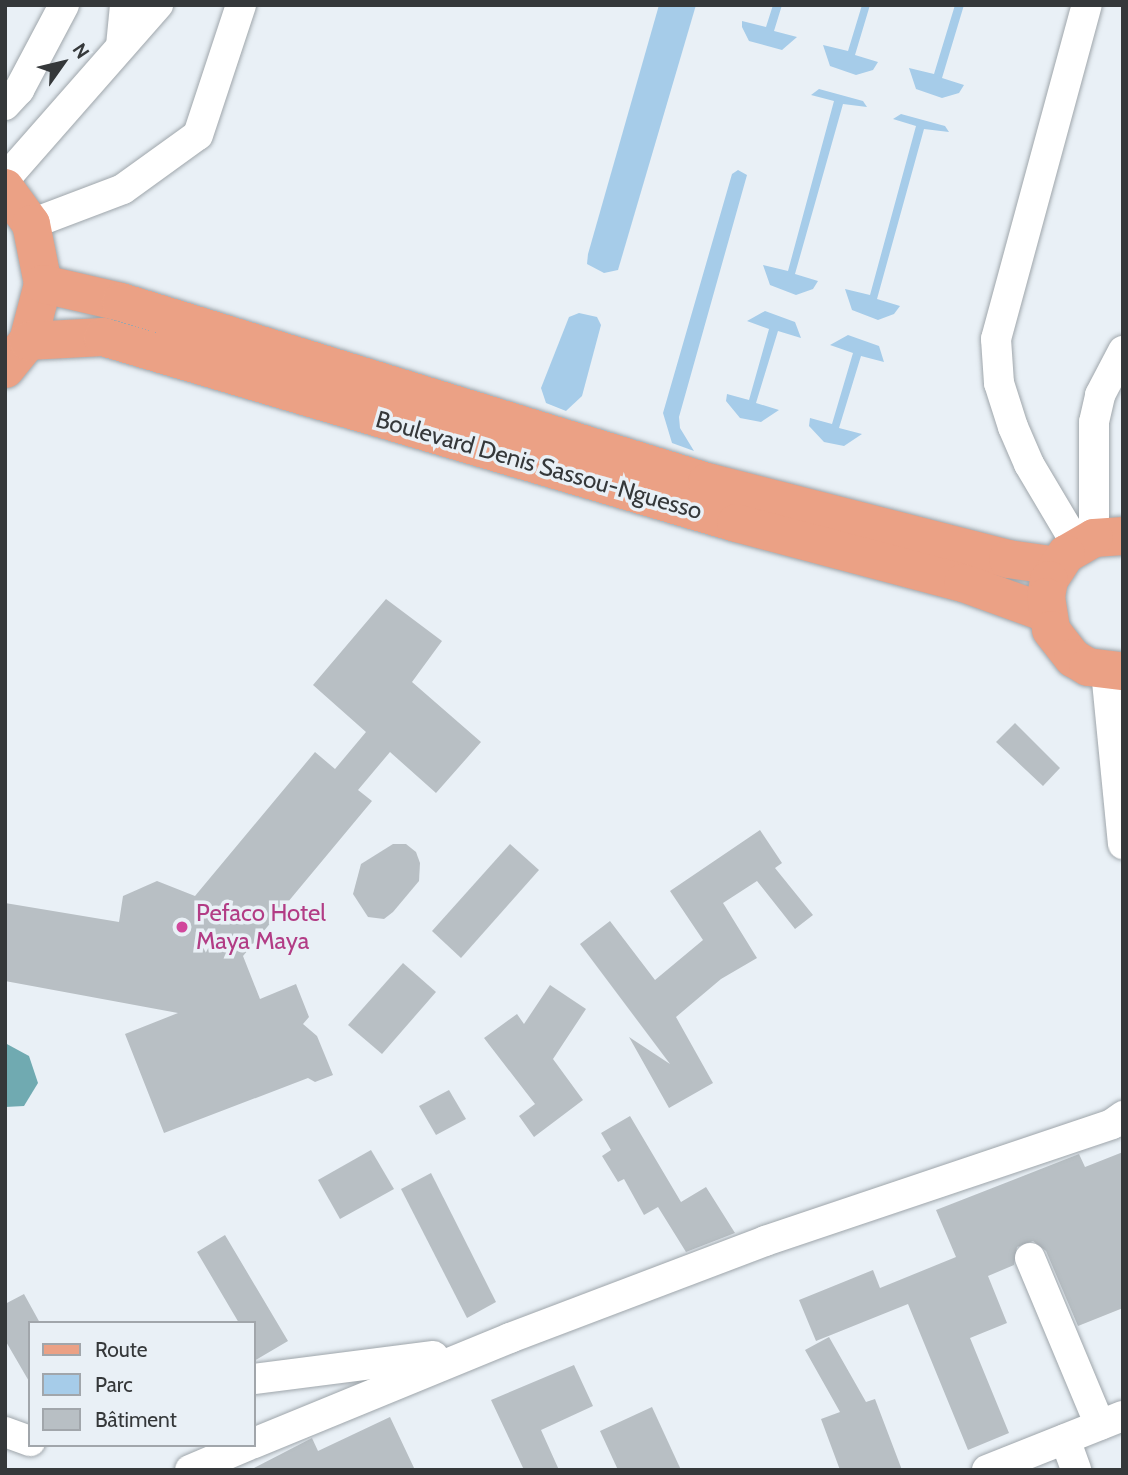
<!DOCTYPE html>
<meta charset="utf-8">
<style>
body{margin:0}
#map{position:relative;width:1128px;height:1475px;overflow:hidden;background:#e9f0f6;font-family:Cabin,sans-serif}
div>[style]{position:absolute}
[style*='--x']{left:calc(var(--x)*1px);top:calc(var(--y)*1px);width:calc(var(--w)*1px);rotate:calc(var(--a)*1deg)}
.green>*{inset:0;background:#a6cce9}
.water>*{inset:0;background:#70aab1}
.building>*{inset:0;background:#b8bfc4}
.roads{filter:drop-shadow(0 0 2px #9fa6ab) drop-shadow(0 0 2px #9fa6ab)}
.minor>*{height:30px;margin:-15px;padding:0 15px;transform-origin:15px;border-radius:15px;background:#fff}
.primary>*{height:38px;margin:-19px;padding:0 19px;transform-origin:19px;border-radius:19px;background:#eba185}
.dots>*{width:19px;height:19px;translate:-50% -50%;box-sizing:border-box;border:4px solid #e9f0f6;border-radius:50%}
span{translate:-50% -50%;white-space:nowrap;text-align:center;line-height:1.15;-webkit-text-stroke:7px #e9f0f6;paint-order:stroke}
.street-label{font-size:24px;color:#35383a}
.hotel-label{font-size:24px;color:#b23c85}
.left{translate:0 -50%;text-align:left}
.frame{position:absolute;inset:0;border:7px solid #35383a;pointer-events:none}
.legend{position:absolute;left:28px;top:1321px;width:228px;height:126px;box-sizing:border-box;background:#e9f0f6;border:2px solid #a1a6ab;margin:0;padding:9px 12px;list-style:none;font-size:21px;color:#35383a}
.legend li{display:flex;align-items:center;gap:14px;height:35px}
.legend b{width:35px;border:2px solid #a1a6ab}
.north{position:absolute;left:28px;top:28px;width:70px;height:70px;-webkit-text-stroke:5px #e9f0f6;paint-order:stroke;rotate:56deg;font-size:19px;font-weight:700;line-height:28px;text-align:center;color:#35383a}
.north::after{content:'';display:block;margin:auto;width:24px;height:32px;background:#35383a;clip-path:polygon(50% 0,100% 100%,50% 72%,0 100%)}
</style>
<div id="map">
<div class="green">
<div style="clip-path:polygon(659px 5px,696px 5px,618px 270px,604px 273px,587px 264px,588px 254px)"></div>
<div style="clip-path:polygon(773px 5px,782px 5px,774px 31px,797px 37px,782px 50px,749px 41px,742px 27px,742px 21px,766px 27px)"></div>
<div style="clip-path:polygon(862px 5px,870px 5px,855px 55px,878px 62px,873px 70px,856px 75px,830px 66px,823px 45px,848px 51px)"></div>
<div style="clip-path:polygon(955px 5px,964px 5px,942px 78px,964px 85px,959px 93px,942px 98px,916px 89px,909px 68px,934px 74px)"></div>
<div style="clip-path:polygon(819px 89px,863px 101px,867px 107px,843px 104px,795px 274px,818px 281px,813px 289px,796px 295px,770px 285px,763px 265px,788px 271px,834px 101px,811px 95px)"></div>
<div style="clip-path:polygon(901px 114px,945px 126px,949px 132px,924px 129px,877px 299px,900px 306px,894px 314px,878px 320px,852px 310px,845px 289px,870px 295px,916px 126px,893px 119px)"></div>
<div style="clip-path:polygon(738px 170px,747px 175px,679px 417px,680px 428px,694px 451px,672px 443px,663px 413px,732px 174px)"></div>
<div style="clip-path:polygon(765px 311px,795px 322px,801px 338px,778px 331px,756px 403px,779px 410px,761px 422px,740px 418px,726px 401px,727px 394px,749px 400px,769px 329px,747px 321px)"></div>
<div style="clip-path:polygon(579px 313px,597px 317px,601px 325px,582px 396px,566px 411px,546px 403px,541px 388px,569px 317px)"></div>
<div style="clip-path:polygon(848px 335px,879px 346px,884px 362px,861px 356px,839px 428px,862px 434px,844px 446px,824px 442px,809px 426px,810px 418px,832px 424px,853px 353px,830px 345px)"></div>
</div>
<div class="water">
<div style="clip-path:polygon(5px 1043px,29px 1056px,38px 1083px,24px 1106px,5px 1107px)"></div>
</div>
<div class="building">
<div style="clip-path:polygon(386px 599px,442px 641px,412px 682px,481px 742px,436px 793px,390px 752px,358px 790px,372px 801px,243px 956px,260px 999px,296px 984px,309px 1017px,303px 1024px,317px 1036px,333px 1075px,315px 1082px,308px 1078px,164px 1133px,125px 1034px,178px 1013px,5px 981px,5px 903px,119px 922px,123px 896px,157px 881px,195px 896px,315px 752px,335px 769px,366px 732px,313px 685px)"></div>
<div style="clip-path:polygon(1015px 723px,1060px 768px,1043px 786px,996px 742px)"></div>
<div style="clip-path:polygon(760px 830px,782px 863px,775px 868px,813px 915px,795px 929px,757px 881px,723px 903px,757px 958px,721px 979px,676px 1017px,713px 1083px,669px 1108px,629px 1037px,670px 1064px,580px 944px,610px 921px,655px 980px,703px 940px,670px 891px)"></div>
<div style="clip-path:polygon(393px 844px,406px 844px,416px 852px,420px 863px,419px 881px,393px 912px,384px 919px,368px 917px,353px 894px,361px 864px)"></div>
<div style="clip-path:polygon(510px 844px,539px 870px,461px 958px,432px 931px)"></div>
<div style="clip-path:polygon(403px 963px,436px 992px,382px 1054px,348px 1025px)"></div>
<div style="clip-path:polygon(550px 985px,586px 1009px,553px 1059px,583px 1100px,534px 1137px,519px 1116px,535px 1104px,484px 1038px,517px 1014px,524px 1024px)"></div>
<div style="clip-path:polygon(449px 1090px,466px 1119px,436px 1135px,419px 1106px)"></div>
<div style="clip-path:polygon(630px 1116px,681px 1202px,706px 1187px,735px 1233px,686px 1252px,658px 1207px,644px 1215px,624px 1179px,618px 1182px,602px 1156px,611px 1150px,601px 1133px)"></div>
<div style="clip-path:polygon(371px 1150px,394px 1189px,340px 1219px,318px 1180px)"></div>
<div style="clip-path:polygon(1123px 1152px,1123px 1308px,1078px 1326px,1046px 1251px,1033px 1241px,1017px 1247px,1014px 1265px,988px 1276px,1007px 1323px,970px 1338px,1009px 1433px,968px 1450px,908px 1304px,816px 1341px,799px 1300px,873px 1270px,880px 1288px,956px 1257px,936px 1210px,1079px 1154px,1085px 1167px)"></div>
<div style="clip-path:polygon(431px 1173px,496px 1302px,467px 1318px,401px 1189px)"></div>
<div style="clip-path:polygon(225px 1235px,288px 1341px,254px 1361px,254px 1323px,239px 1323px,197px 1252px)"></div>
<div style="clip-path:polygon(24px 1294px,40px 1323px,30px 1323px,30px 1383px,5px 1340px,5px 1304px)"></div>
<div style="clip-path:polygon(829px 1337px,866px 1402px,875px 1399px,902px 1470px,840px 1470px,821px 1419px,840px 1412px,805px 1350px)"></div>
<div style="clip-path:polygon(574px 1365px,593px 1406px,541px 1430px,559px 1470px,524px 1470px,491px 1400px)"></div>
<div style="clip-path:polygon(652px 1407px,681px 1470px,618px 1470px,600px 1431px)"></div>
<div style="clip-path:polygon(390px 1417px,415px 1470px,250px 1470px,312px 1438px,318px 1451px)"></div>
</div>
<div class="roads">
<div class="minor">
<div style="--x:121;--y:46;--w:41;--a:-84.4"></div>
<div style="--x:5;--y:105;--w:21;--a:-47"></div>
<div style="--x:19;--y:90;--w:96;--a:-62.1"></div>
<div style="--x:5;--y:179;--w:232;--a:-48.7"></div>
<div style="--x:31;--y:224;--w:98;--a:-20.8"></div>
<div style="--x:123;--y:189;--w:92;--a:-35.8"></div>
<div style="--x:198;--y:135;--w:137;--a:-71.7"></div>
<div style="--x:1094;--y:538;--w:116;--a:-90"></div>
<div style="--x:1094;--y:422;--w:28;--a:-77"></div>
<div style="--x:1100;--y:395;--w:50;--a:-62.4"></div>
<div style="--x:1077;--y:545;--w:94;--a:-120.7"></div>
<div style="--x:1029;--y:464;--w:40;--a:-113.4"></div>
<div style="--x:1013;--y:427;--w:46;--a:-107.7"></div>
<div style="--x:999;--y:383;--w:44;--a:-93.9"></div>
<div style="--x:996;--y:339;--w:346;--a:-74.8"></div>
<div style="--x:1106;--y:671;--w:174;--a:84.4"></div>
<div style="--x:1030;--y:1258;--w:181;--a:67.3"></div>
<div style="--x:254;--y:1379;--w:181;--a:-7.3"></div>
<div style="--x:5;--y:1432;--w:27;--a:20"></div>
<div style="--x:1065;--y:1439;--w:33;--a:70"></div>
<div style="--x:254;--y:1443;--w:277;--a:-22.3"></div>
<div style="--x:510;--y:1338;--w:273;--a:-20.8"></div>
<div style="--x:765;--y:1241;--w:366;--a:-18.6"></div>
<div style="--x:1112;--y:1124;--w:14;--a:-36"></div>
<div style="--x:190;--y:1470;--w:64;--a:-23"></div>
<div style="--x:987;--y:1470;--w:146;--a:-21.7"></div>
</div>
<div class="primary">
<div style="--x:5;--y:188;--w:44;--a:54.2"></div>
<div style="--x:31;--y:224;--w:61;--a:78.7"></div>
<div style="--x:43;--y:284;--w:59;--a:104.7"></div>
<div style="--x:28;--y:341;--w:36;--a:129"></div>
<div style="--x:43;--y:284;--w:80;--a:13"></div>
<div style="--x:121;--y:302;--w:613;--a:17.08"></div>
<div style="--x:707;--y:482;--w:311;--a:14.3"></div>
<div style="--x:1008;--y:559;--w:49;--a:8.1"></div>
<div style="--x:28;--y:341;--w:75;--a:-3.1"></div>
<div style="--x:103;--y:337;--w:660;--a:16.37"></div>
<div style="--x:736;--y:523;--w:235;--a:14.8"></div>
<div style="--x:963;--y:583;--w:88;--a:19.9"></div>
<div style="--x:1123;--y:536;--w:29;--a:176"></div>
<div style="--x:1094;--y:538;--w:32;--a:150"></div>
<div style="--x:1066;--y:554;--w:31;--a:123"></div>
<div style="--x:1049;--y:580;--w:17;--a:100"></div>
<div style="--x:1046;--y:597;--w:33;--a:81"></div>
<div style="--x:1051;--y:630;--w:36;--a:52"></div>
<div style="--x:1073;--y:658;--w:17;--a:31"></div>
<div style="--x:1088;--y:667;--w:35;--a:7"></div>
</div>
</div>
<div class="dots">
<div style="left:182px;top:927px;background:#d1479c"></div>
</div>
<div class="street-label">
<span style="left:539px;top:465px;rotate:16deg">Boulevard Denis Sassou-Nguesso</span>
</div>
<div class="hotel-label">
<span class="left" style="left:196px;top:927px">Pefaco Hotel<br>Maya Maya</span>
</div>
<div class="frame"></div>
<ul class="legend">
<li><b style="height:9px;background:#eba185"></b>Route</li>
<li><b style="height:19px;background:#a6cce9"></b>Parc</li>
<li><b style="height:19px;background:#b8bfc4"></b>Bâtiment</li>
</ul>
<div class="north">N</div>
</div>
